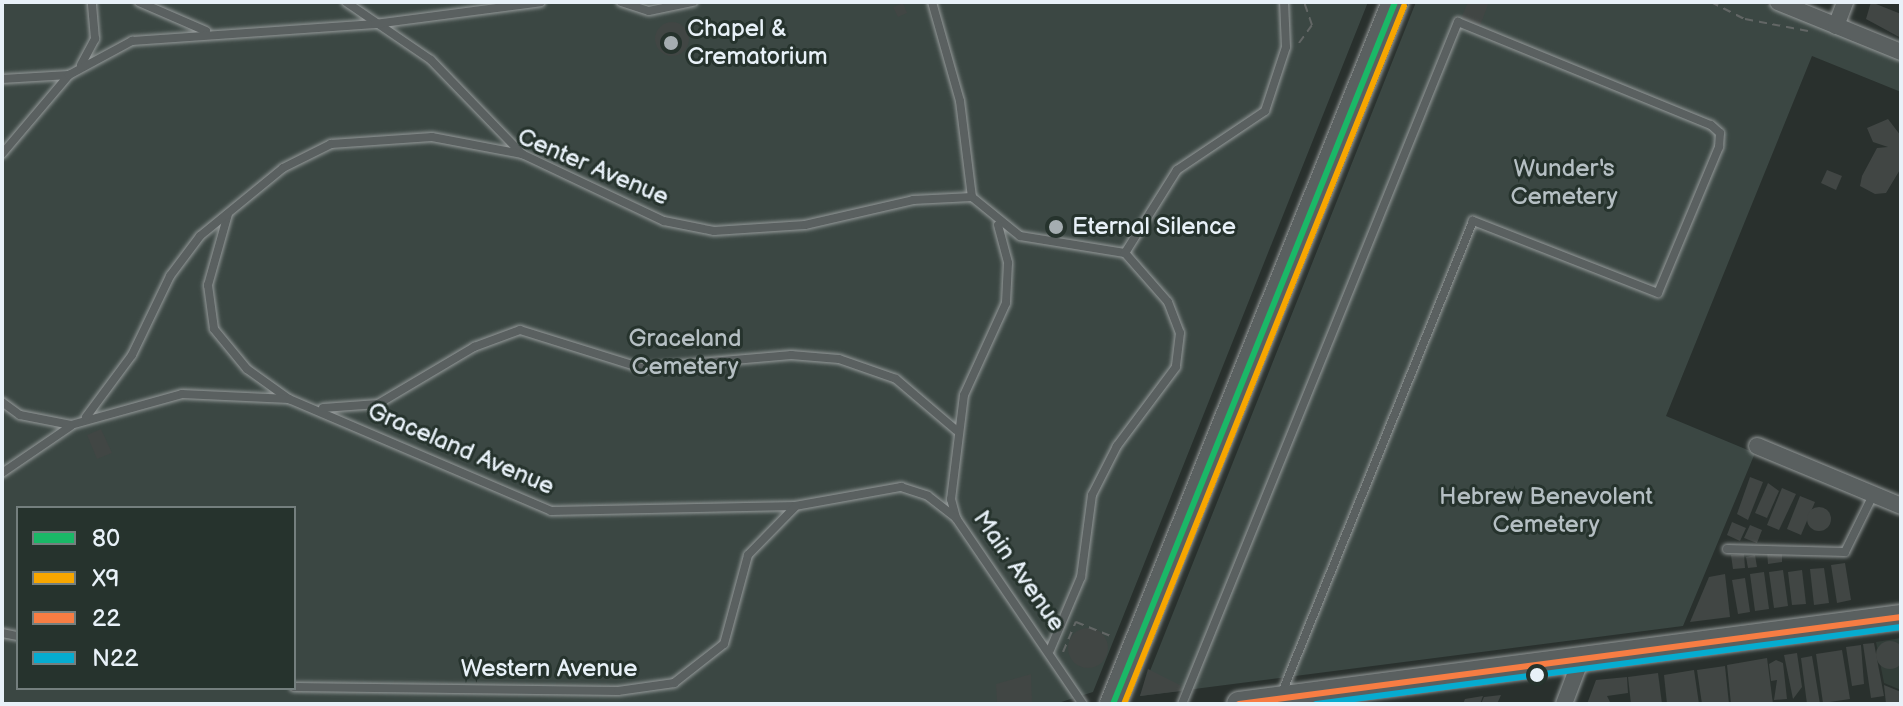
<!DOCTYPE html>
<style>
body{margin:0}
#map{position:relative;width:1903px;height:706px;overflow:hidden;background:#29302d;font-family:"Balsamiq Sans",sans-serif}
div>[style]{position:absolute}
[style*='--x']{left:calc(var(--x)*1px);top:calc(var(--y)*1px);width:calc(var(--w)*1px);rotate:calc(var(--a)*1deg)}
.built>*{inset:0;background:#323d38}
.green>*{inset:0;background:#3b4743}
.building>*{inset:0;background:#414644}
.round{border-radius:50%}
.path>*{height:2px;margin-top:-1px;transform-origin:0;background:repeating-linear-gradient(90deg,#626665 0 8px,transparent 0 14px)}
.roads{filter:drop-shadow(0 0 2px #959a9a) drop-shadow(0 0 2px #959a9a)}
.lane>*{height:8px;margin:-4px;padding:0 4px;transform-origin:4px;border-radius:4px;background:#5a6060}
.street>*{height:16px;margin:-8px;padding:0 8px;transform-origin:8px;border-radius:8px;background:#5a6060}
.secondary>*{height:24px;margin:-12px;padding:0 12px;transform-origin:12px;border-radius:12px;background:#5a6060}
.primary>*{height:26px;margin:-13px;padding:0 13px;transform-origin:13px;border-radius:13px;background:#5a6060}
.bus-1>*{height:6px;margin:-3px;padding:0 3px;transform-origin:3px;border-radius:3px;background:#1ab867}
.bus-2>*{height:6px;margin:-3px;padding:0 3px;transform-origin:3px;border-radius:3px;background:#f7a600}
.bus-3>*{height:6px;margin:-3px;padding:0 3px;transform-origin:3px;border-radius:3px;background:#f77d43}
.bus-4>*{height:6px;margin:-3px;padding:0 3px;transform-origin:3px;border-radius:3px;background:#06acd0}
.dots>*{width:22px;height:22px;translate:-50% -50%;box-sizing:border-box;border:4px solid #26332d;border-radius:50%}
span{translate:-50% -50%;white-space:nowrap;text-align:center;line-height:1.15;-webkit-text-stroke:6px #26332d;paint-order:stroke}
.poi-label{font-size:24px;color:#e8f1f8}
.left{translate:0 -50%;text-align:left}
.street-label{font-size:24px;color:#e8f1f8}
.park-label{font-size:24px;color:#b5bfc3}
.frame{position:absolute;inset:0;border:4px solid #e8f1f8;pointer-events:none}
.legend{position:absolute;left:16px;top:506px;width:280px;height:184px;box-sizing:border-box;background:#26332d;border:2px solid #747f7e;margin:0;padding:10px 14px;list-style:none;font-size:24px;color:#e8f1f8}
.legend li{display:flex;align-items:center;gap:16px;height:40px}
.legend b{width:40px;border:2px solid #747f7e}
</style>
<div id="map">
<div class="built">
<div style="clip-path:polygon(1901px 638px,1901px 690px,1884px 683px,1876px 642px)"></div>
</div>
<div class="green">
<div style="clip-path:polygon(evenodd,2px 2px,1368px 2px,1093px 692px,1055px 704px,2px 704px,2px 2px,18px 508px,294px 508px,294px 688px,18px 688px,18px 508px)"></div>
<div style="clip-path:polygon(1416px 2px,1761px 2px,1901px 59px,1901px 92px,1812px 56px,1666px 416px,1755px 453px,1683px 626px,1140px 696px)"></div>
</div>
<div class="building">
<div style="clip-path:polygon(1468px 2px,1489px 2px,1480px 26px,1461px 18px)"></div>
<div style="clip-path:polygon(1871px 2px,1901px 14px,1901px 38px,1866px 19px)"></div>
<div style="clip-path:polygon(903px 3px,907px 13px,898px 17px,893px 7px)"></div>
<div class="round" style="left:655px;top:22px;width:34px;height:34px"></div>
<div style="clip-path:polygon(1888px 119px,1901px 136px,1901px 168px,1886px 193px,1875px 194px,1860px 186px,1862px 176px,1877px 148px,1888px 147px,1873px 142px,1867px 128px)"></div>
<div style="clip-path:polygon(1827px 170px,1842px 176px,1836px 190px,1821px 183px)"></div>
<div style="clip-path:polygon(101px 429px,112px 453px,97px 459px,87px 435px)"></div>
<div style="clip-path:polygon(1750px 477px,1763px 482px,1748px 520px,1737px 514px)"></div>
<div style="clip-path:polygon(1768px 483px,1779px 491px,1767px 518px,1755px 513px)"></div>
<div style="clip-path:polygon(1782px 488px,1796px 494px,1779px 530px,1767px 525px)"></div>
<div style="clip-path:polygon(1800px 496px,1815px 502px,1801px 535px,1787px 529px)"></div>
<div class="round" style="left:1807px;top:507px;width:24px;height:24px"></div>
<div style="clip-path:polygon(1732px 522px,1746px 528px,1740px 541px,1727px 535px)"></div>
<div style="clip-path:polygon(1750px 525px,1762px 530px,1757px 543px,1744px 538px)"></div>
<div style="clip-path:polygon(1767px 552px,1782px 552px,1782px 562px,1768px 564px)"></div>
<div style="clip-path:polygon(1744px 554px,1745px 568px,1733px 569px,1731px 555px)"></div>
<div style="clip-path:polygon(1755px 555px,1757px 567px,1748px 568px,1746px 557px)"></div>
<div style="clip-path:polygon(1845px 563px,1851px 600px,1837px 603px,1831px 565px)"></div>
<div style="clip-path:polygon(1824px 568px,1829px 603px,1814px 605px,1810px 569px)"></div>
<div style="clip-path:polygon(1783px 570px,1788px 606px,1774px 608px,1769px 572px)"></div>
<div style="clip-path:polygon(1802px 570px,1806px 604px,1792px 605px,1788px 572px)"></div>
<div style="clip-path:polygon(1764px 572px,1769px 609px,1755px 611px,1750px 574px)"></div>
<div style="clip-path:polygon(1725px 574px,1730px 617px,1690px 622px,1709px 577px)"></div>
<div style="clip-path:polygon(1745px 578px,1750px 612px,1738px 614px,1732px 580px)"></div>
<div class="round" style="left:1068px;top:628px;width:40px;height:40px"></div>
<div class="round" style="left:1876px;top:641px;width:28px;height:28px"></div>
<div style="clip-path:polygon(1874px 643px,1884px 696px,1871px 698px,1863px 644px)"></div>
<div style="clip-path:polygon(1861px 645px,1864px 684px,1852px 686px,1846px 647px)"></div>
<div style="clip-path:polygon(1842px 650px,1850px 699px,1823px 703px,1816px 654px)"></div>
<div style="clip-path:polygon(1797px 653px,1802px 687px,1793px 699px,1784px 655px)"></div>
<div style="clip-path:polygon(1812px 656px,1820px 704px,1807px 704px,1801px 658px)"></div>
<div style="clip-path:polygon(1767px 658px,1773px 704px,1731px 704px,1727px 665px)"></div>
<div style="clip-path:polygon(1776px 660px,1783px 663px,1787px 699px,1774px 700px,1777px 680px,1771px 681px,1769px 664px)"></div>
<div style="clip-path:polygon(1725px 666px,1729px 704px,1702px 704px,1697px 670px)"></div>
<div style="clip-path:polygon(1148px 669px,1180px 685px,1181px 691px,1140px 696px)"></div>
<div style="clip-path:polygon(1694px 670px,1699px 704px,1667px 704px,1664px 675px)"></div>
<div style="clip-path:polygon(1658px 673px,1662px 704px,1631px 704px,1628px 677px)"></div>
<div style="clip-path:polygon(1031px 674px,1032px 702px,997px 703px,996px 684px)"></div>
<div style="clip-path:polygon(1627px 677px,1628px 693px,1607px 696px,1611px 704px,1587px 704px,1596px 680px)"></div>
<div style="clip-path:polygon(1884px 685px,1901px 692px,1901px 704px,1886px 704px)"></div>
<div style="clip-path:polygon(1501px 695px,1497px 704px,1481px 704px,1484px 697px)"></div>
<div style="clip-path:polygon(1483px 696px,1480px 704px,1463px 704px,1465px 699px)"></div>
</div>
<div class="path">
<div style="--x:1711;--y:2;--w:38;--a:27"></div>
<div style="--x:1745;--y:19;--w:64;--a:10.8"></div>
<div style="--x:1299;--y:43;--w:22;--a:-54"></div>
<div style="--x:1312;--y:25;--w:24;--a:-109"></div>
<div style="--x:1063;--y:652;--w:33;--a:-67"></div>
<div style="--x:1076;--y:622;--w:38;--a:22"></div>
</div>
<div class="roads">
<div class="lane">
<div style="--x:139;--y:2;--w:73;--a:23.4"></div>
<div style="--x:346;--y:2;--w:103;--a:34.3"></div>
<div style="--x:431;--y:60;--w:131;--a:45.9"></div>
<div style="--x:621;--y:2;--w:29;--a:18"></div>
<div style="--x:649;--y:11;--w:45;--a:-11.6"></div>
<div style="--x:932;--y:2;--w:103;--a:74.2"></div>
<div style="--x:960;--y:101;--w:97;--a:82.9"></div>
<div style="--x:81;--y:65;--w:30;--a:-62"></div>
<div style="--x:95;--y:39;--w:37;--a:-95"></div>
<div style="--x:2;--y:79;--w:67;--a:-3.4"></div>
<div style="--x:2;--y:154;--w:104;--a:-49.7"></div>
<div style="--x:69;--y:75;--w:72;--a:-28.4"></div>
<div style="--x:132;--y:41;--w:244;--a:-4"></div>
<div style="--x:375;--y:24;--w:167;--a:-7.5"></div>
<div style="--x:972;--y:197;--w:62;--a:39.1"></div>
<div style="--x:1020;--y:236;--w:106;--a:9.2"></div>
<div style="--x:1125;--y:253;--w:65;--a:48.7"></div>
<div style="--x:1168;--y:302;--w:33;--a:69"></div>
<div style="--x:1180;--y:333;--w:34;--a:97"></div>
<div style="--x:1176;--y:367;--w:99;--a:126.8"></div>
<div style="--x:1117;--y:446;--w:55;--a:117"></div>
<div style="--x:1092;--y:495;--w:83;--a:97.6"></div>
<div style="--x:1081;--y:577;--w:79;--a:113"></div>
<div style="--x:228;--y:214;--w:74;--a:105.7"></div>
<div style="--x:208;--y:285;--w:44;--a:82.2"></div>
<div style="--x:214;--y:329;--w:52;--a:50.5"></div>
<div style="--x:247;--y:369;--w:52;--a:35.5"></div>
<div style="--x:998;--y:225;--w:39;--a:75"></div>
<div style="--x:1008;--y:263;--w:40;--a:92.9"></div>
<div style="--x:1006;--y:303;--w:101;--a:114.5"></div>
<div style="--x:964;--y:395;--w:105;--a:97.1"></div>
<div style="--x:951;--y:499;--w:20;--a:75"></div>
<div style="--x:956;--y:518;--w:225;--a:55.7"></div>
<div style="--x:1125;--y:253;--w:98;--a:-57.9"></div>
<div style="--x:1177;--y:170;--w:106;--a:-33.8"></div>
<div style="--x:1265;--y:111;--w:67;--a:-71.8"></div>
<div style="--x:1286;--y:47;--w:45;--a:-92.5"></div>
<div style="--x:2;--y:402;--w:22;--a:36"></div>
<div style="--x:20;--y:415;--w:52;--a:11.1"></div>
<div style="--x:71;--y:425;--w:115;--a:-15.6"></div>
<div style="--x:182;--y:394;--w:107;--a:2.7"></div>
<div style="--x:289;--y:399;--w:285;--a:23.1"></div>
<div style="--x:551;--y:511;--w:244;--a:-1.2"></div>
<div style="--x:795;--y:506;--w:108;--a:-10.2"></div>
<div style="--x:901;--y:487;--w:28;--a:18"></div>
<div style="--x:928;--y:496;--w:36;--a:38"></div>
<div style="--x:323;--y:408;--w:55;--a:-4.2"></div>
<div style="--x:378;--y:404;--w:112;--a:-30.7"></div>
<div style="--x:474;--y:347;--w:49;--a:-20.3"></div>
<div style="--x:520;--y:330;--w:128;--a:17.3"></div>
<div style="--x:642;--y:368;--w:150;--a:-5"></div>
<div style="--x:791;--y:355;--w:48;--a:4.8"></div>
<div style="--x:839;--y:359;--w:60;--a:19.3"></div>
<div style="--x:896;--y:379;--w:79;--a:40.4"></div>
<div style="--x:86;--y:417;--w:77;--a:-53.4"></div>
<div style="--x:132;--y:355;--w:88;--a:-64.3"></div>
<div style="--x:170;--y:276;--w:50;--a:-53.1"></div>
<div style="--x:200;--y:236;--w:107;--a:-39.3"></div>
<div style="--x:283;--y:168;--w:54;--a:-26.6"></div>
<div style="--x:331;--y:144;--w:101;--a:-4"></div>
<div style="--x:432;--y:137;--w:92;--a:10.7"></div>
<div style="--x:522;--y:154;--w:157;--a:25.3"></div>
<div style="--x:664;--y:221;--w:51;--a:11.3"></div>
<div style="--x:714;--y:231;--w:91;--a:-3.8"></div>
<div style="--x:805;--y:225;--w:111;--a:-13"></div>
<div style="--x:913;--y:200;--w:59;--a:-2.9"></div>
<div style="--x:2;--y:473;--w:83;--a:-34.3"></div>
<div style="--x:1727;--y:549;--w:118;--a:1.5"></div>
<div style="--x:1845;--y:552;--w:64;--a:-63.8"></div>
<div style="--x:2;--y:633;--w:16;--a:11"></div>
<div style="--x:294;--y:687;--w:324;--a:0.7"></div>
<div style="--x:618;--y:691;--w:57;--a:-8.1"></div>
<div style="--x:674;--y:683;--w:63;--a:-38"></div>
<div style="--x:724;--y:644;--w:92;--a:-74.9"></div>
<div style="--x:748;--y:555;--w:67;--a:-45.6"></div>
<div style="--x:1182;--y:704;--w:736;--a:-67.97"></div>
<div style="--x:1458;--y:22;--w:273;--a:22.2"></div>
<div style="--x:1711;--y:125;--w:12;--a:42"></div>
<div style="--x:1720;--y:133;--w:14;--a:94"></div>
<div style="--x:1719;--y:147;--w:158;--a:112.7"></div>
<div style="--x:1658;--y:293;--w:199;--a:-158.7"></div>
<div style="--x:1473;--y:221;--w:511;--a:112.05"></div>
</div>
<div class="street">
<div style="--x:1778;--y:2;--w:133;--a:22.1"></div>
<div style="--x:1836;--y:26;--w:26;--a:-69"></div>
<div style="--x:1757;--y:446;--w:156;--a:22.6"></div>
<div style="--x:1564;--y:704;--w:48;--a:-69.3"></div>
</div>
<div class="secondary">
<div style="--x:1239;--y:704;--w:668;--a:-7.49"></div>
</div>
<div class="primary">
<div style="--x:1113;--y:704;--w:757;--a:-68.11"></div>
</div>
</div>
<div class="bus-1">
<div style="--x:1113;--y:704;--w:757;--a:-68.11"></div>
</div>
<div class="bus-2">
<div style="--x:1124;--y:704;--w:752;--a:-68.14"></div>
</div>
<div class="bus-3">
<div style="--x:1239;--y:704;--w:668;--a:-7.49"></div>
</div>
<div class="bus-4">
<div style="--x:1316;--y:704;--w:590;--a:-7.5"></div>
</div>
<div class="dots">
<div style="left:671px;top:43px;background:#a5adb1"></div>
<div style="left:1056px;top:227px;background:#a5adb1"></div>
<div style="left:1537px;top:675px;background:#e8f1f8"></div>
</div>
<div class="poi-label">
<span class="left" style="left:687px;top:43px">Chapel &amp;<br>Crematorium</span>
<span class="left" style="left:1072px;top:227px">Eternal Silence</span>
</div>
<div class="street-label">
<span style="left:593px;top:167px;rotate:23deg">Center Avenue</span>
<span style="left:461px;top:449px;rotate:23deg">Graceland Avenue</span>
<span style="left:1019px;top:571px;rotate:55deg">Main Avenue</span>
<span style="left:549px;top:669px">Western Avenue</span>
</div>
<div class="park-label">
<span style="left:1564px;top:183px">Wunder's<br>Cemetery</span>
<span style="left:685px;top:353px">Graceland<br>Cemetery</span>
<span style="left:1546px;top:511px">Hebrew Benevolent<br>Cemetery</span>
</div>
<div class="frame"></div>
<ul class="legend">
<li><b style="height:10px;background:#1ab867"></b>80</li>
<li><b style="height:10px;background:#f7a600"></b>X9</li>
<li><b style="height:10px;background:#f77d43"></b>22</li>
<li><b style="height:10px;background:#06acd0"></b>N22</li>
</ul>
</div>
